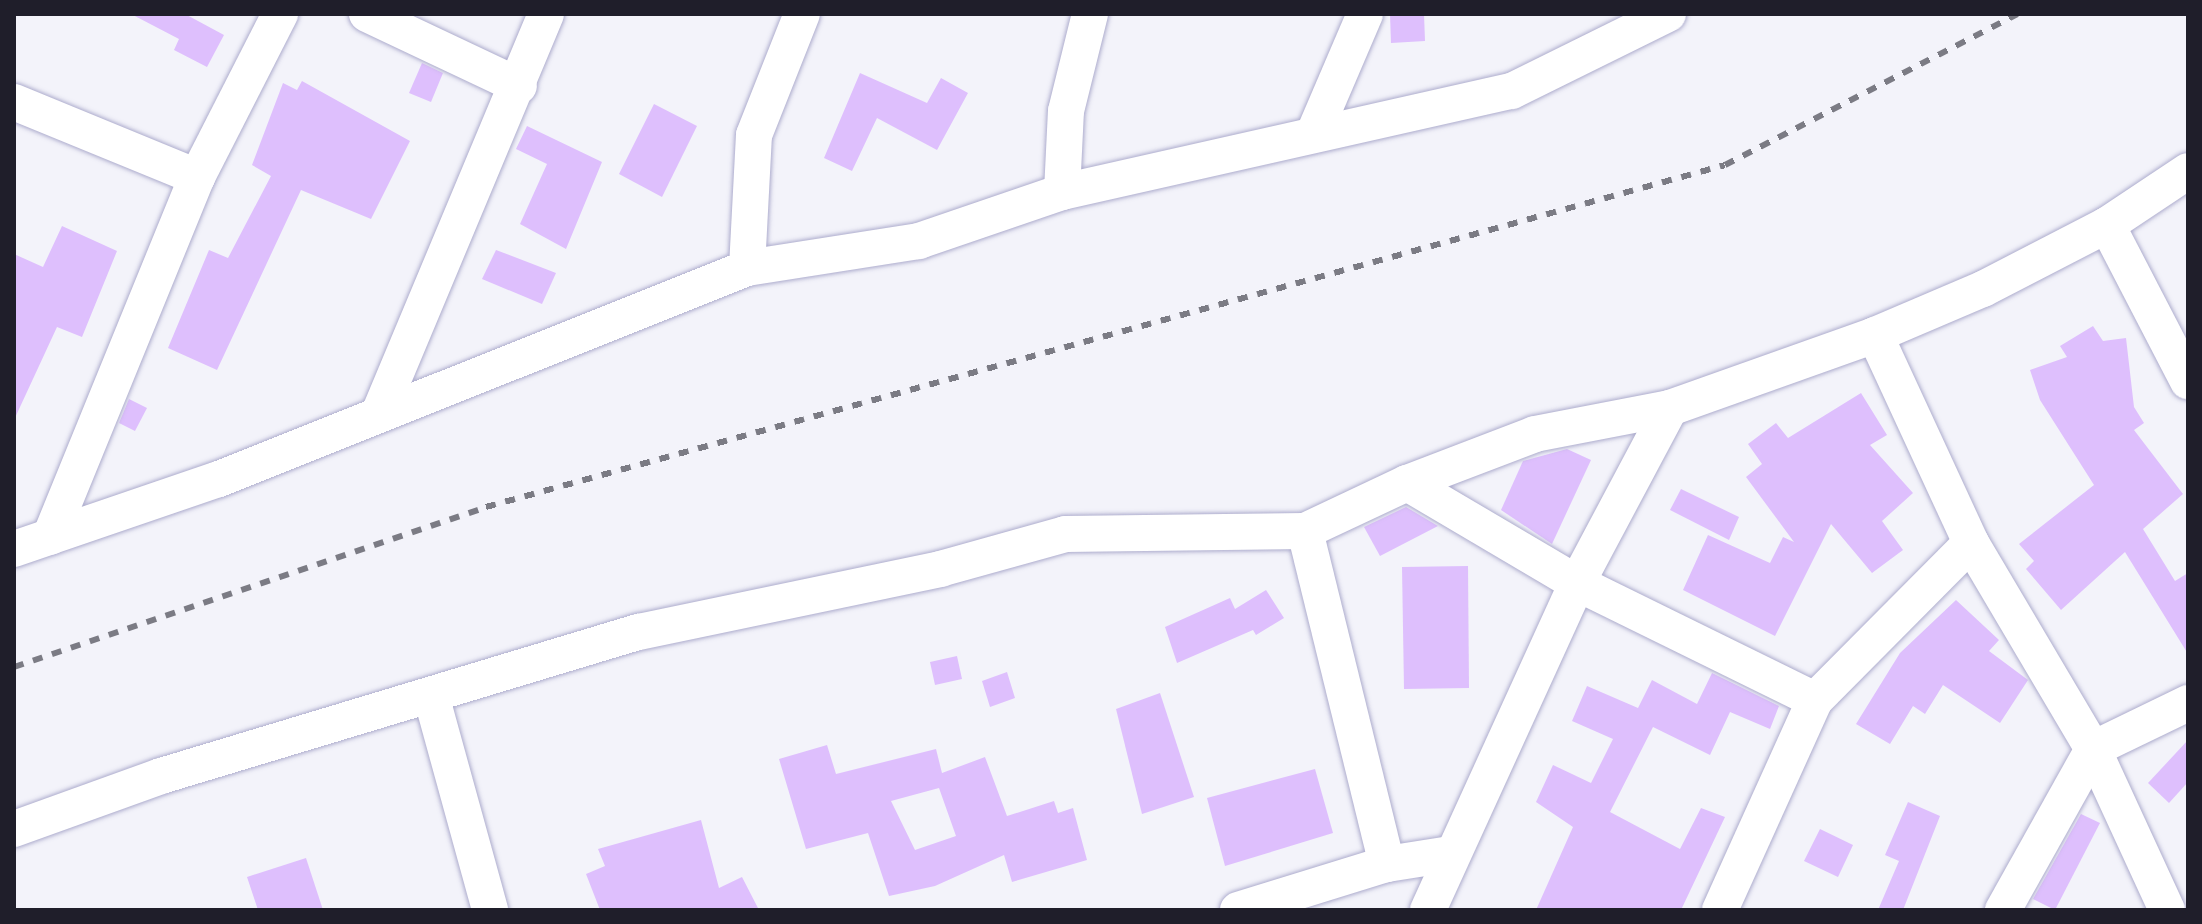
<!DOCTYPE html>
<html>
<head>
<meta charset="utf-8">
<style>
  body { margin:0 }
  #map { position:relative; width:2202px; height:924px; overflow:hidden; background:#f3f3fa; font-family:"Work Sans",sans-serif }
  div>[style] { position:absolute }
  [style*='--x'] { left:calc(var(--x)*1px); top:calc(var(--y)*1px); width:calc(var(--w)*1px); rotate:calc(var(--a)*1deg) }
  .building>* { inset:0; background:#debffd }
  .roads { filter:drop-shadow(0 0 2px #adaccd) drop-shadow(0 0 2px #adaccd) }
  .street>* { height:36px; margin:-18px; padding:0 18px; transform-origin:18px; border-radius:18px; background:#fff }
  .rail>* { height:6px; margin-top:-3px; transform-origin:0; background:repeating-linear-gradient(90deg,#7b7b84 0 10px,transparent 0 20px) }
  span { translate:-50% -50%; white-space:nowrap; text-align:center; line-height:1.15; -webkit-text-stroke:6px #fff; paint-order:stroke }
  .frame { position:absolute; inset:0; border:16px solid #1f1e2a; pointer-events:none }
</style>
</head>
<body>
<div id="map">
  <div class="building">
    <i style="clip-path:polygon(131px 14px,185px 14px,224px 35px,207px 67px,174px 50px,179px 39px)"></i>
    <i style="clip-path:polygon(1390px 14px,1424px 14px,1425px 41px,1391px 43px)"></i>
    <i style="clip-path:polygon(422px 63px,443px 73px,431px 102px,409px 93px)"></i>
    <i style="clip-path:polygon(860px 73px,927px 103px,941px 78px,968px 93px,937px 150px,877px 118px,852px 171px,824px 158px)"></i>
    <i style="clip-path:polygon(302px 81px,410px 141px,371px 219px,301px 190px,217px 370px,168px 348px,209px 250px,228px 258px,271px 176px,252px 165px,283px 83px,297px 90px)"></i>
    <i style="clip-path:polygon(654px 104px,697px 126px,662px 197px,619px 174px)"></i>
    <i style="clip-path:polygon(527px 126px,602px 162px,566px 249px,520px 224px,547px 164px,516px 149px)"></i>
    <i style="clip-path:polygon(62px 226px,117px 251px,82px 337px,57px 327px,14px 420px,14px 254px,43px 267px)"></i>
    <i style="clip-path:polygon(496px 250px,556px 273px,542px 304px,482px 279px)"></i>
    <i style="clip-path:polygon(2093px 326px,2103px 341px,2126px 338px,2134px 407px,2144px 423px,2134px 430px,2183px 494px,2143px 529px,2175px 581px,2188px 573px,2188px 654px,2125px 552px,2061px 610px,2026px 569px,2034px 561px,2019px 544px,2094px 485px,2040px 400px,2030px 370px,2067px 357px,2060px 346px)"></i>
    <i style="clip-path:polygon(1861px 393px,1887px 435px,1870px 445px,1913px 493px,1882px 521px,1903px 550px,1872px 573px,1831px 524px,1775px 636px,1683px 590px,1708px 535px,1770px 563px,1783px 537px,1794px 542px,1746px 477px,1762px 464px,1748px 444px,1776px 423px,1788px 438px)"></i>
    <i style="clip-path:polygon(129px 399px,147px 408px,135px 431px,119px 423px)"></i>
    <i style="clip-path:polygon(1567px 449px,1591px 460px,1552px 544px,1501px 510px,1523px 461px)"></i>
    <i style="clip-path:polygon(1681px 489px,1739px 517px,1729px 540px,1670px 510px)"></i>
    <i style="clip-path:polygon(1406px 507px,1438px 526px,1380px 556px,1364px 527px)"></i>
    <i style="clip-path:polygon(1468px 566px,1469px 688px,1404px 689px,1402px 567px)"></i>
    <i style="clip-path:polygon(1266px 590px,1284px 618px,1256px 635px,1253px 630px,1177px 663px,1165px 627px,1230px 598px,1235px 609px)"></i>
    <i style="clip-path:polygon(1956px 600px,1999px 640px,1989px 651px,2028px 680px,2000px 723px,1943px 685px,1925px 714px,1913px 706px,1890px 744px,1856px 724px,1900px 653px)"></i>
    <i style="clip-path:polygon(957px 656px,962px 679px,935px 685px,930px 662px)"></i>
    <i style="clip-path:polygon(1007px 672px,1015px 698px,990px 707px,982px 681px)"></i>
    <i style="clip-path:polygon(1712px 673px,1779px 706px,1770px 729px,1730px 712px,1710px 755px,1653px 727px,1610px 812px,1680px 849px,1701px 808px,1725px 817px,1681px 910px,1536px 910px,1573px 827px,1536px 802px,1553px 765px,1591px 783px,1613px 739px,1572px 721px,1587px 686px,1638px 708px,1652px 680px,1697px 704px)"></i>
    <i style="clip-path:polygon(1160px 693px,1194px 797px,1142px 814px,1116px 709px)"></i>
    <i style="clip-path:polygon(2188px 740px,2188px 782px,2169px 803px,2148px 783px)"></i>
    <i style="clip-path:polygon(evenodd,827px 745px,836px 774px,936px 749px,942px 773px,985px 757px,1007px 816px,1054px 801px,1058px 813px,1073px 808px,1087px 860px,1012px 882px,1004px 855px,935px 886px,889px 896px,868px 833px,806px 849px,779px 759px,827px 745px,939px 788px,956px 836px,915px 850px,891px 801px,939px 788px)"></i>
    <i style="clip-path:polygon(1315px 769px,1333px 833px,1225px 866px,1207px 798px)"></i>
    <i style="clip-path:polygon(1908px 802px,1940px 816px,1903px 910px,1878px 910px,1899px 861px,1885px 855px)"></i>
    <i style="clip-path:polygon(2081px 814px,2100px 823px,2055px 910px,2033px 899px)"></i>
    <i style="clip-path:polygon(701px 820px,719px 888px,742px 877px,759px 910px,600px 910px,586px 874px,605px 866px,598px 849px)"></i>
    <i style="clip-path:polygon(1820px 829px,1853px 845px,1838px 877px,1804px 861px)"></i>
    <i style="clip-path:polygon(306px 858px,323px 910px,258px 910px,247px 877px)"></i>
  </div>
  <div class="roads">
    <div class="street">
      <i style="--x:367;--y:14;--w:168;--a:25.3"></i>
      <i style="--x:14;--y:102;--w:198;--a:22.3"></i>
      <i style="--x:1314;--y:133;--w:129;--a:-66.8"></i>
      <i style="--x:1062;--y:192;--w:81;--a:-87.2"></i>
      <i style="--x:1066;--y:111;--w:100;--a:-76.1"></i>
      <i style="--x:2107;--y:225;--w:176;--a:62.6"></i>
      <i style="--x:747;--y:268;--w:133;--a:-87"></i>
      <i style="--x:754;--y:135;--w:130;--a:-68.4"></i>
      <i style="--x:1875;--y:335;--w:229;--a:65.2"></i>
      <i style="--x:1971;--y:543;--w:239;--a:59.4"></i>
      <i style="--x:2093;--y:749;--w:177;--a:65.3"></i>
      <i style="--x:380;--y:411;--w:430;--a:-67.3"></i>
      <i style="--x:1407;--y:483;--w:197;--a:30.5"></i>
      <i style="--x:1577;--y:583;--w:265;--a:26.2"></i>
      <i style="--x:1305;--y:531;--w:343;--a:76.2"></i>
      <i style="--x:50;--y:537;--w:389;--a:-67.8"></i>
      <i style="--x:197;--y:177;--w:183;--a:-63"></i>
      <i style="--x:14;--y:549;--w:217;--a:-18.9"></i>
      <i style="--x:219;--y:479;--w:569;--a:-21.78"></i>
      <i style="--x:747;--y:268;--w:174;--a:-8.9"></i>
      <i style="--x:919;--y:241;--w:151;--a:-18.9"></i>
      <i style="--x:1062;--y:192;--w:461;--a:-12.7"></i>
      <i style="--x:1512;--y:91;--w:174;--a:-26.3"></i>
      <i style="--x:432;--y:699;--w:219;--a:74.6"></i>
      <i style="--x:14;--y:829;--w:156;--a:-19.8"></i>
      <i style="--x:161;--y:776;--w:499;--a:-16.8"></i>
      <i style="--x:639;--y:632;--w:308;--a:-11.8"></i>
      <i style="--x:940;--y:569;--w:130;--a:-15.6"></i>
      <i style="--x:1065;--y:534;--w:240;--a:-0.7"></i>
      <i style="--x:1305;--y:531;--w:113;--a:-25.2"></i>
      <i style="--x:1407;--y:483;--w:137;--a:-20.9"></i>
      <i style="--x:1535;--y:434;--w:137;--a:-10.9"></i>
      <i style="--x:1670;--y:408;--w:218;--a:-19.6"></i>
      <i style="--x:1875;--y:335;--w:117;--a:-23.1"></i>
      <i style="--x:1983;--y:289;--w:140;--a:-27.3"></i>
      <i style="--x:2107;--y:225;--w:97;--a:-33.7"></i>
      <i style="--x:1238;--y:910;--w:156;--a:-17.2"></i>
      <i style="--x:1387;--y:864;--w:64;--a:-9"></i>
      <i style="--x:1428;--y:910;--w:359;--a:-65.5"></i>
      <i style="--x:1577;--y:583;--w:198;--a:-62"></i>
      <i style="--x:1720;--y:910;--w:230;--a:-65.7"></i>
      <i style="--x:1815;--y:700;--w:221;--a:-45.2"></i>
      <i style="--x:2003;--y:910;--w:184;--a:-60.8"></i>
      <i style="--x:2093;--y:749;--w:106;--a:-25.8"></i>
    </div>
  </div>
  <div class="rail">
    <i style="--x:14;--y:667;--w:498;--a:-18.7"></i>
    <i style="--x:486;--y:507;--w:1285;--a:-15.43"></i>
    <i style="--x:1725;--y:165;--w:329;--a:-27.3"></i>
  </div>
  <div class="frame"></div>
</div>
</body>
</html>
